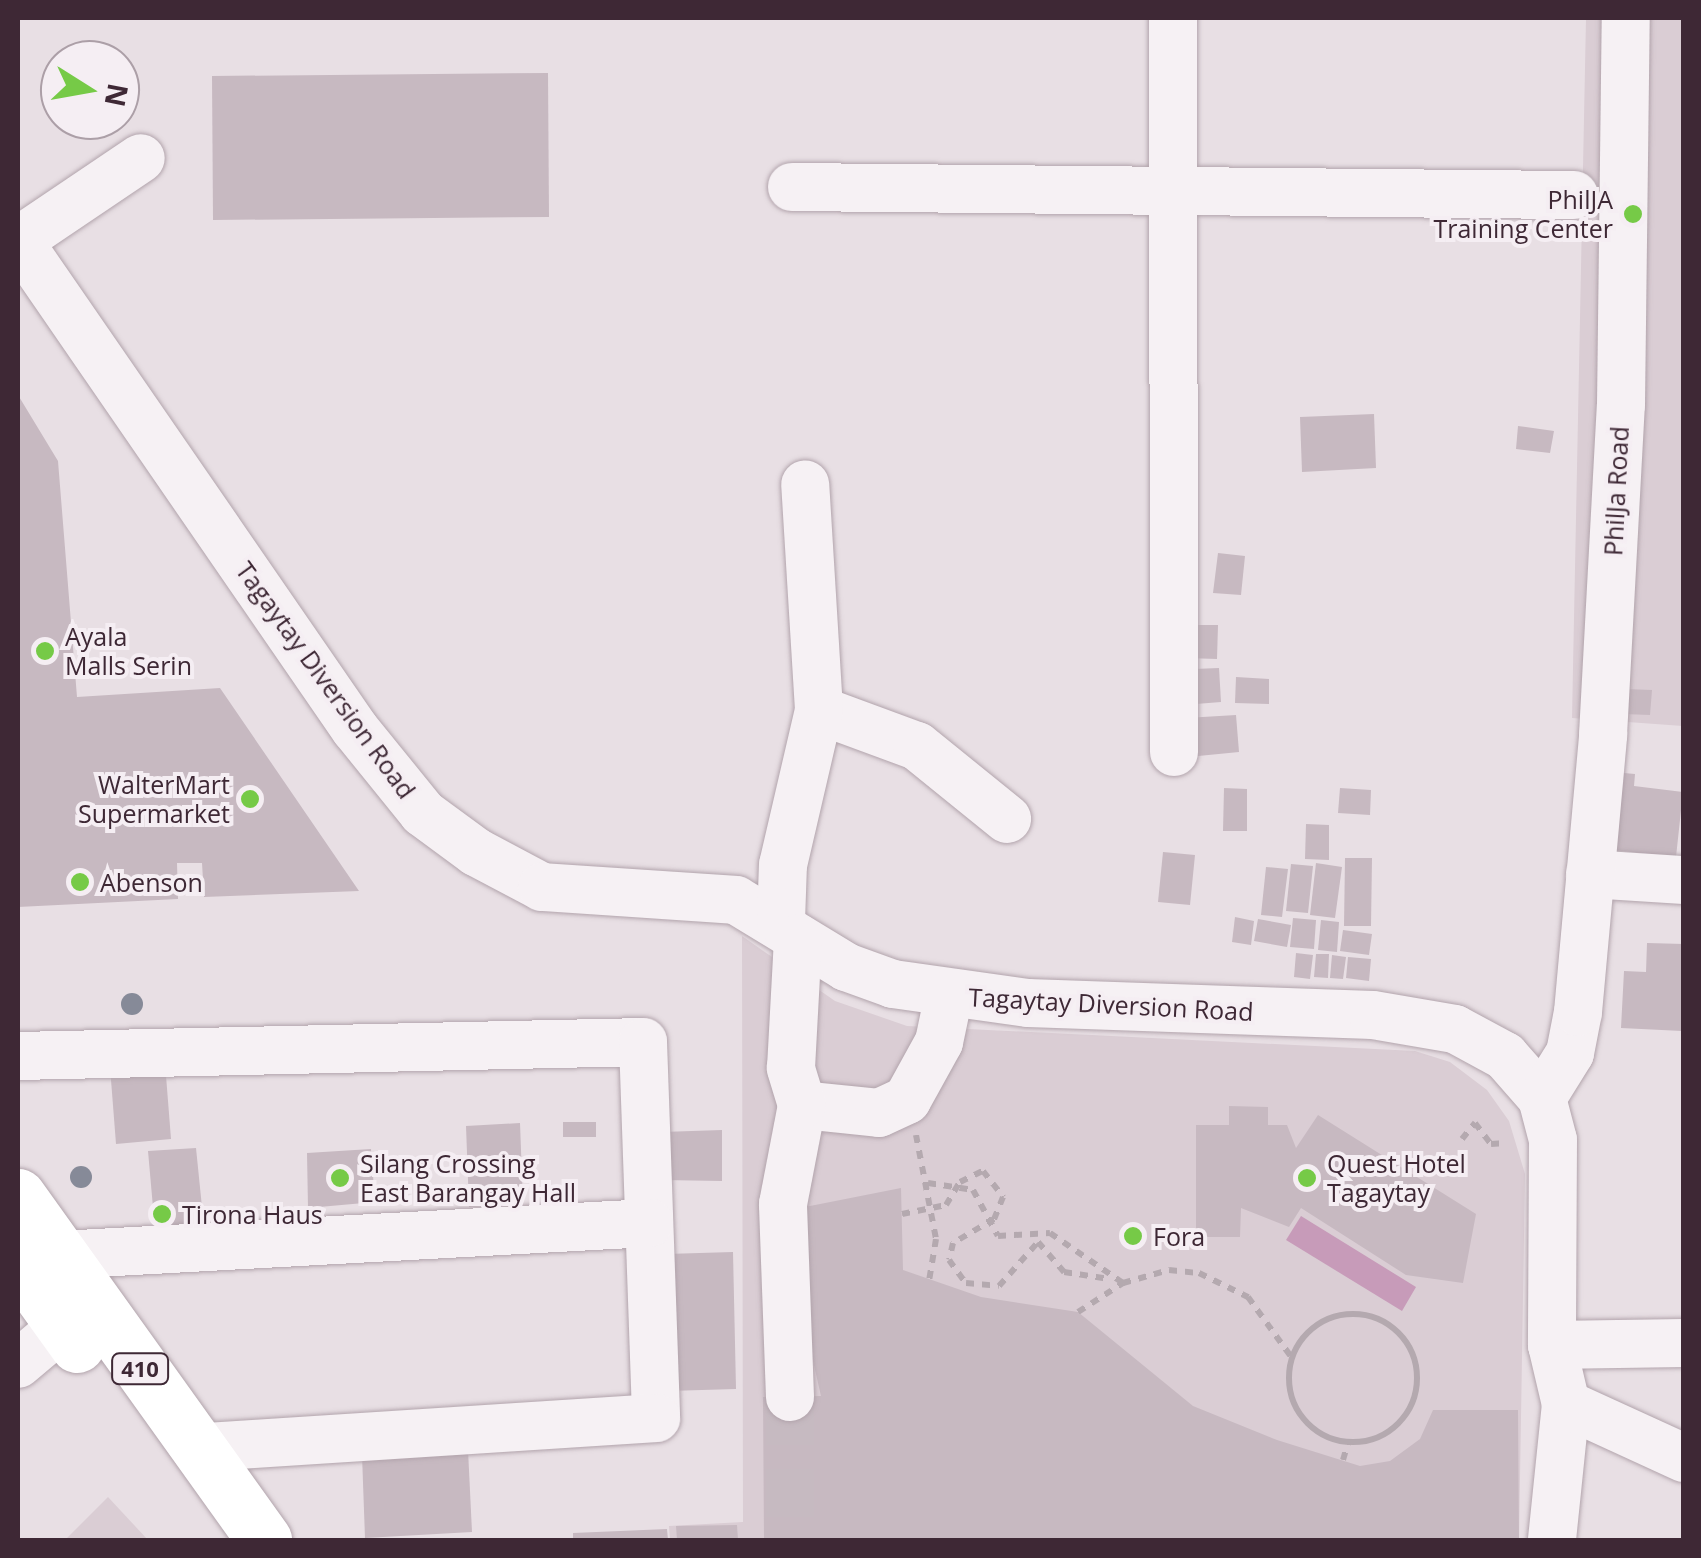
<!DOCTYPE html>
<html>
<head>
<meta charset="utf-8">
<style>
  body { margin:0 }
  #map { position:relative; width:1701px; height:1558px; overflow:hidden; background:#e8dfe4; font-family:"Open Sans",sans-serif }
  div>[style] { position:absolute }
  [style*='--x'] { left:calc(var(--x)*1px); top:calc(var(--y)*1px); width:calc(var(--w)*1px); rotate:calc(var(--a)*1deg) }
  .built>* { inset:0; background:#dacdd4 }
  .water>* { inset:0; background:#c79bb9 }
  .building>* { inset:0; background:#c7b9c1 }
  .minor-tunnel>* { height:48px; margin-top:-24px; transform-origin:0; background:repeating-linear-gradient(90deg,#c6bac1 0 48px,transparent 0 72px) }
  .path>* { height:6px; margin-top:-3px; transform-origin:0; background:repeating-linear-gradient(90deg,#b4a9af 0 8px,transparent 0 16px) }
  .path>.ring { margin:-3px; padding:0; box-sizing:content-box; background:none; border:6px solid #b4a9af; border-radius:50% }
  .roads { filter:drop-shadow(0 0 2px #b2a4ac) drop-shadow(0 0 2px #b2a4ac) }
  .minor>* { height:48px; margin:-24px; padding:0 24px; transform-origin:24px; border-radius:24px; background:#f6f1f4 }
  .major>* { height:55px; margin:-27.5px; padding:0 27.5px; transform-origin:27.5px; border-radius:27.5px; background:#fff }
  .path-bridge>* { height:6px; margin-top:-3px; transform-origin:0; background:repeating-linear-gradient(90deg,#b4a9af 0 8px,transparent 0 16px) }
  .trees>* { width:22px; height:22px; margin:-11px; border-radius:50%; background:#868a98 }
  .dots>* { width:28px; height:28px; translate:-50% -50%; box-sizing:border-box; border:5px solid #f5eef3; border-radius:50% }
  span { translate:-50% -50%; white-space:nowrap; text-align:center; line-height:1.15; -webkit-text-stroke:8px #f5eef3; paint-order:stroke }
  .shield-label span { padding:2px 8px; background:#f5eef3; border:2px solid; border-radius:8px; -webkit-text-stroke-width:0 }
  .shield-label { font-size:22px; color:#3e2835; font-weight:700 }
  .poi-label { font-size:25px; color:#3e2835 }
  .right { translate:-100% -50%; text-align:right }
  .left { translate:0 -50%; text-align:left }
  .street-label { font-size:25px; color:#3e2835 }
  .frame { position:absolute; inset:0; border:20px solid #3e2835; pointer-events:none }
  .north { position:absolute; left:40px; top:40px; width:100px; height:100px; box-sizing:border-box; background:#f5eef3; border:2px solid #ac9fa7; border-radius:50%; rotate:101deg; font-size:28px; font-weight:700; line-height:40px; text-align:center; color:#3e2835 }
  .north::after { content:''; display:block; margin:auto; width:35px; height:45px; background:#76ca47; clip-path:polygon(50% 0,100% 100%,50% 72%,0 100%) }
</style>
</head>
<body>
<div id="map">
  <div class="built">
    <i style="clip-path:polygon(1586px 18px,1683px 18px,1683px 726px,1572px 718px)"></i>
    <i style="clip-path:polygon(742px 936px,835px 1001px,907px 1026px,1415px 1051px,1450px 1062px,1487px 1090px,1509px 1121px,1525px 1174px,1519px 1540px,670px 1540px,669px 1526px,743px 1522px)"></i>
    <i style="clip-path:polygon(108px 1497px,148px 1540px,65px 1540px)"></i>
  </div>
  <div class="water">
    <i style="clip-path:polygon(1301px 1216px,1416px 1287px,1402px 1311px,1286px 1240px)"></i>
  </div>
  <div class="building">
    <i style="clip-path:polygon(548px 73px,549px 217px,213px 220px,212px 76px)"></i>
    <i style="clip-path:polygon(18px 395px,58px 461px,77px 697px,220px 688px,359px 891px,204px 897px,202px 863px,177px 863px,178px 899px,18px 907px)"></i>
    <i style="clip-path:polygon(1374px 414px,1376px 468px,1302px 472px,1300px 417px)"></i>
    <i style="clip-path:polygon(1518px 426px,1554px 431px,1550px 453px,1516px 449px)"></i>
    <i style="clip-path:polygon(1218px 553px,1245px 556px,1241px 595px,1213px 593px)"></i>
    <i style="clip-path:polygon(1186px 625px,1218px 625px,1217px 659px,1186px 658px)"></i>
    <i style="clip-path:polygon(1219px 668px,1221px 702px,1196px 704px,1194px 669px)"></i>
    <i style="clip-path:polygon(1236px 677px,1269px 679px,1269px 704px,1235px 703px)"></i>
    <i style="clip-path:polygon(1625px 689px,1652px 690px,1650px 715px,1623px 714px)"></i>
    <i style="clip-path:polygon(1236px 715px,1239px 752px,1188px 757px,1186px 718px)"></i>
    <i style="clip-path:polygon(1613px 772px,1635px 774px,1634px 786px,1683px 792px,1676px 857px,1604px 849px)"></i>
    <i style="clip-path:polygon(1224px 788px,1247px 789px,1247px 831px,1223px 831px)"></i>
    <i style="clip-path:polygon(1340px 788px,1371px 790px,1370px 815px,1338px 813px)"></i>
    <i style="clip-path:polygon(1306px 824px,1329px 825px,1329px 860px,1305px 859px)"></i>
    <i style="clip-path:polygon(1163px 852px,1195px 855px,1190px 905px,1158px 902px)"></i>
    <i style="clip-path:polygon(1345px 858px,1372px 858px,1371px 926px,1344px 926px)"></i>
    <i style="clip-path:polygon(1316px 863px,1342px 867px,1335px 918px,1310px 915px)"></i>
    <i style="clip-path:polygon(1291px 864px,1313px 866px,1308px 913px,1286px 911px)"></i>
    <i style="clip-path:polygon(1266px 867px,1288px 869px,1282px 917px,1261px 915px)"></i>
    <i style="clip-path:polygon(1235px 917px,1254px 921px,1251px 945px,1232px 942px)"></i>
    <i style="clip-path:polygon(1293px 918px,1316px 920px,1314px 949px,1290px 947px)"></i>
    <i style="clip-path:polygon(1258px 919px,1291px 925px,1287px 947px,1254px 941px)"></i>
    <i style="clip-path:polygon(1321px 920px,1339px 922px,1337px 952px,1318px 950px)"></i>
    <i style="clip-path:polygon(1343px 930px,1372px 934px,1369px 955px,1340px 951px)"></i>
    <i style="clip-path:polygon(1647px 943px,1684px 944px,1682px 1031px,1621px 1028px,1624px 971px,1646px 972px)"></i>
    <i style="clip-path:polygon(1296px 953px,1313px 955px,1310px 979px,1294px 977px)"></i>
    <i style="clip-path:polygon(1316px 954px,1329px 954px,1328px 978px,1314px 977px)"></i>
    <i style="clip-path:polygon(1332px 955px,1346px 957px,1343px 979px,1330px 978px)"></i>
    <i style="clip-path:polygon(1348px 957px,1371px 959px,1369px 981px,1346px 978px)"></i>
    <i style="clip-path:polygon(165px 1063px,171px 1139px,116px 1144px,110px 1067px)"></i>
    <i style="clip-path:polygon(1229px 1106px,1268px 1107px,1268px 1125px,1287px 1125px,1296px 1148px,1318px 1115px,1476px 1214px,1463px 1283px,1406px 1275px,1301px 1208px,1289px 1227px,1241px 1208px,1240px 1237px,1196px 1237px,1196px 1125px,1229px 1125px)"></i>
    <i style="clip-path:polygon(563px 1122px,596px 1122px,596px 1137px,563px 1137px)"></i>
    <i style="clip-path:polygon(520px 1123px,523px 1204px,469px 1207px,466px 1126px)"></i>
    <i style="clip-path:polygon(722px 1130px,722px 1181px,662px 1180px,662px 1132px)"></i>
    <i style="clip-path:polygon(196px 1148px,204px 1227px,155px 1230px,148px 1151px)"></i>
    <i style="clip-path:polygon(371px 1149px,375px 1202px,308px 1208px,307px 1153px)"></i>
    <i style="clip-path:polygon(901px 1188px,903px 1270px,981px 1297px,1078px 1312px,1193px 1406px,1277px 1440px,1360px 1466px,1390px 1461px,1420px 1439px,1433px 1410px,1518px 1410px,1519px 1540px,764px 1540px,763px 1397px,821px 1396px,803px 1317px,805px 1207px)"></i>
    <i style="clip-path:polygon(733px 1252px,736px 1389px,668px 1391px,666px 1254px)"></i>
    <i style="clip-path:polygon(468px 1450px,472px 1532px,365px 1538px,362px 1455px)"></i>
    <i style="clip-path:polygon(737px 1525px,738px 1540px,677px 1540px,676px 1526px)"></i>
    <i style="clip-path:polygon(667px 1529px,668px 1540px,573px 1540px,573px 1533px)"></i>
  </div>
  <div class="minor-tunnel">
    <i style="--x:790;--y:1397;--w:143;--a:90"></i>
  </div>
  <div class="path">
    <i style="--x:916;--y:1135;--w:106;--a:79.1"></i>
    <i style="--x:936;--y:1239;--w:43;--a:99.5"></i>
    <i style="--x:1462;--y:1139;--w:21;--a:-51"></i>
    <i style="--x:1475;--y:1123;--w:26;--a:53"></i>
    <i style="--x:1491;--y:1144;--w:15;--a:-4"></i>
    <i style="--x:928;--y:1183;--w:46;--a:8.8"></i>
    <i style="--x:973;--y:1190;--w:52;--a:61.5"></i>
    <i style="--x:998;--y:1236;--w:52;--a:-3.3"></i>
    <i style="--x:1050;--y:1233;--w:88;--a:34.4"></i>
    <i style="--x:1078;--y:1312;--w:54;--a:-32.8"></i>
    <i style="--x:1123;--y:1283;--w:48;--a:-15.8"></i>
    <i style="--x:1169;--y:1270;--w:30;--a:6"></i>
    <i style="--x:1199;--y:1273;--w:55;--a:26.1"></i>
    <i style="--x:1248;--y:1297;--w:75;--a:54.2"></i>
    <i class="ring" style="left:1289px;top:1314px;width:122px;height:122px"></i>
    <i style="--x:1343;--y:1460;--w:19;--a:-74"></i>
  </div>
  <div class="roads">
    <div class="minor">
      <i style="--x:1173;--y:18;--w:734;--a:89.92"></i>
      <i style="--x:792;--y:187;--w:782;--a:0.59"></i>
      <i style="--x:18;--y:240;--w:594;--a:55.43"></i>
      <i style="--x:355;--y:729;--w:108;--a:51"></i>
      <i style="--x:423;--y:813;--w:66;--a:36.3"></i>
      <i style="--x:476;--y:852;--w:75;--a:27.9"></i>
      <i style="--x:542;--y:887;--w:194;--a:3.8"></i>
      <i style="--x:736;--y:900;--w:129;--a:31.3"></i>
      <i style="--x:846;--y:967;--w:50;--a:19.9"></i>
      <i style="--x:893;--y:984;--w:136;--a:8"></i>
      <i style="--x:1028;--y:1003;--w:345;--a:2"></i>
      <i style="--x:1373;--y:1015;--w:83;--a:9.7"></i>
      <i style="--x:1455;--y:1029;--w:57;--a:28.4"></i>
      <i style="--x:1505;--y:1056;--w:56;--a:48.6"></i>
      <i style="--x:1542;--y:1098;--w:43;--a:75.3"></i>
      <i style="--x:1553;--y:1140;--w:205;--a:90.3"></i>
      <i style="--x:1552;--y:1345;--w:61;--a:76.7"></i>
      <i style="--x:1566;--y:1404;--w:137;--a:95.9"></i>
      <i style="--x:18;--y:241;--w:148;--a:-34"></i>
      <i style="--x:819;--y:710;--w:104;--a:20.2"></i>
      <i style="--x:917;--y:746;--w:116;--a:39"></i>
      <i style="--x:1590;--y:874;--w:94;--a:3.7"></i>
      <i style="--x:781;--y:921;--w:56;--a:-88"></i>
      <i style="--x:783;--y:865;--w:159;--a:-76.9"></i>
      <i style="--x:819;--y:710;--w:226;--a:-93.5"></i>
      <i style="--x:18;--y:1056;--w:625;--a:-1.28"></i>
      <i style="--x:643;--y:1042;--w:376;--a:88"></i>
      <i style="--x:656;--y:1418;--w:461;--a:176.3"></i>
      <i style="--x:1542;--y:1098;--w:53;--a:-58.1"></i>
      <i style="--x:1570;--y:1053;--w:42;--a:-79"></i>
      <i style="--x:1578;--y:1012;--w:278;--a:-84.8"></i>
      <i style="--x:1603;--y:735;--w:330;--a:-86.9"></i>
      <i style="--x:1621;--y:405;--w:387;--a:-89.3"></i>
      <i style="--x:802;--y:1105;--w:77;--a:5.9"></i>
      <i style="--x:879;--y:1113;--w:31;--a:-25"></i>
      <i style="--x:907;--y:1100;--w:66;--a:-61.1"></i>
      <i style="--x:939;--y:1042;--w:49;--a:-78.2"></i>
      <i style="--x:60;--y:1255;--w:590;--a:-3.11"></i>
      <i style="--x:1552;--y:1345;--w:132;--a:-0.9"></i>
      <i style="--x:18;--y:1364;--w:59;--a:-40.2"></i>
      <i style="--x:790;--y:1397;--w:193;--a:-92.1"></i>
      <i style="--x:783;--y:1204;--w:101;--a:-79.1"></i>
      <i style="--x:802;--y:1105;--w:39;--a:-107"></i>
      <i style="--x:791;--y:1068;--w:130;--a:-86.9"></i>
      <i style="--x:1566;--y:1404;--w:130;--a:24.6"></i>
    </div>
    <div class="major">
      <i style="--x:18;--y:1196;--w:423;--a:54.4"></i>
      <i style="--x:18;--y:1263;--w:101;--a:54.3"></i>
    </div>
  </div>
  <div class="path-bridge">
    <i style="--x:902;--y:1214;--w:45;--a:-11.6"></i>
    <i style="--x:946;--y:1205;--w:27;--a:-59"></i>
    <i style="--x:960;--y:1182;--w:25;--a:-26"></i>
    <i style="--x:983;--y:1171;--w:33;--a:52"></i>
    <i style="--x:1003;--y:1197;--w:24;--a:112"></i>
    <i style="--x:994;--y:1219;--w:48;--a:149.7"></i>
    <i style="--x:953;--y:1243;--w:17;--a:103"></i>
    <i style="--x:949;--y:1260;--w:29;--a:54"></i>
    <i style="--x:966;--y:1283;--w:33;--a:5"></i>
    <i style="--x:999;--y:1286;--w:59;--a:-48.4"></i>
    <i style="--x:1038;--y:1242;--w:40;--a:49"></i>
    <i style="--x:1064;--y:1272;--w:46;--a:8.8"></i>
  </div>
  <div class="trees">
    <i style="left:132px;top:1004px"></i>
    <i style="left:81px;top:1177px"></i>
  </div>
  <div class="dots">
    <i style="left:1633px;top:214px;background:#76ca47"></i>
    <i style="left:45px;top:651px;background:#76ca47"></i>
    <i style="left:250px;top:799px;background:#76ca47"></i>
    <i style="left:80px;top:882px;background:#76ca47"></i>
    <i style="left:340px;top:1178px;background:#76ca47"></i>
    <i style="left:1307px;top:1178px;background:#76ca47"></i>
    <i style="left:162px;top:1214px;background:#76ca47"></i>
    <i style="left:1133px;top:1236px;background:#76ca47"></i>
  </div>
  <div class="shield-label">
    <span style="left:140px;top:1369px">410</span>
  </div>
  <div class="poi-label">
    <span class="right" style="left:1613px;top:214px">PhilJA<br>Training Center</span>
    <span class="left" style="left:65px;top:651px">Ayala<br>Malls Serin</span>
    <span class="right" style="left:230px;top:799px">WalterMart<br>Supermarket</span>
    <span class="left" style="left:100px;top:882px">Abenson</span>
    <span class="left" style="left:360px;top:1178px">Silang Crossing<br>East Barangay Hall</span>
    <span class="left" style="left:1327px;top:1178px">Quest Hotel<br>Tagaytay</span>
    <span class="left" style="left:182px;top:1214px">Tirona Haus</span>
    <span class="left" style="left:1153px;top:1236px">Fora</span>
  </div>
  <div class="street-label">
    <span style="left:1616px;top:491px;rotate:-87deg">PhilJa Road</span>
    <span style="left:326px;top:680px;rotate:54deg">Tagaytay Diversion Road</span>
    <span style="left:1111px;top:1004px;rotate:3deg">Tagaytay Diversion Road</span>
  </div>
  <div class="frame"></div>
  <div class="north">N</div>
</div>
</body>
</html>
